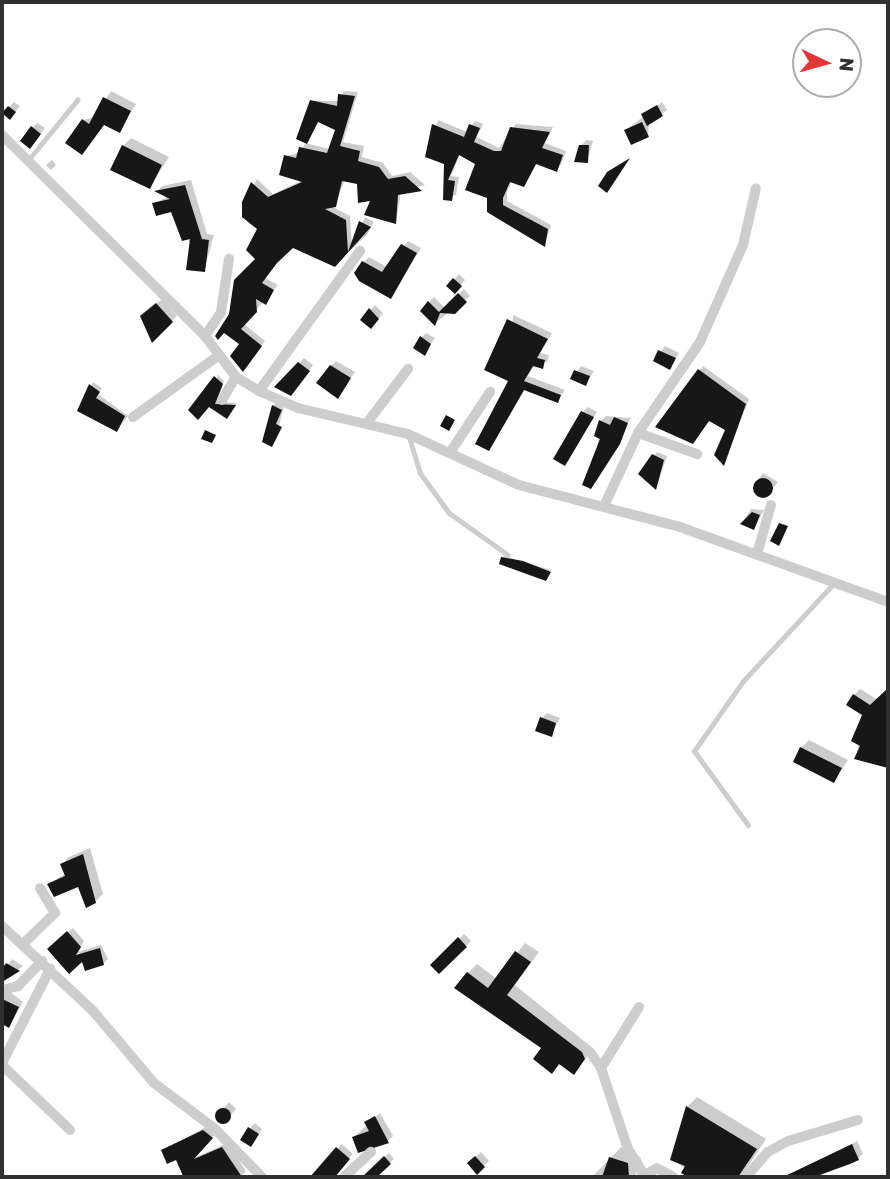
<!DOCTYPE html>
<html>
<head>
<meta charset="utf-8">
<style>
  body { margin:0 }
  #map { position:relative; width:890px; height:1179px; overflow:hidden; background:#fff; font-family:Rubik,sans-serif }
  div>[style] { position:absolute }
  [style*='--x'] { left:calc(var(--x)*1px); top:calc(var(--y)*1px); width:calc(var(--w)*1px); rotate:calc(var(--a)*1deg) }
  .shadow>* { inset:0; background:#0003 }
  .building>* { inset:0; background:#171717 }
  .round { border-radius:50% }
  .lane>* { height:5px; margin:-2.5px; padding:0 2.5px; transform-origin:2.5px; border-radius:2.5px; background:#cdcdcd }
  .street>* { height:10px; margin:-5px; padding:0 5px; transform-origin:5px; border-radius:5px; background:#cdcdcd }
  span { translate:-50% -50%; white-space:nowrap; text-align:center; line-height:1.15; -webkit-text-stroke:7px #fff; paint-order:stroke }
  .frame { position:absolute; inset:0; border:4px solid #303030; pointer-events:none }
  .north { position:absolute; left:792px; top:28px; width:70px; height:70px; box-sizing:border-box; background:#fff; border:2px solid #acacac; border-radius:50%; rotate:95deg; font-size:19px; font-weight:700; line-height:28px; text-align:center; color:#303030 }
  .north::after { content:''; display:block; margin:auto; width:24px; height:32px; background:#e53534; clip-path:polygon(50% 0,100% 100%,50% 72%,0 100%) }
</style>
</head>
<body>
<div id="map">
  <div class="shadow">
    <i style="clip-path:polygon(111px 91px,136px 104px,119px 131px,105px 123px,82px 153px,83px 120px,94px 117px)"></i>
    <i style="clip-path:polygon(evenodd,344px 91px,358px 92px,343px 142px,364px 146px,362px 157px,383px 163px,392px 176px,410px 172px,425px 185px,401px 192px,396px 222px,359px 182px,345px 180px,333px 207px,350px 216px,352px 247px,365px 217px,374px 222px,367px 235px,347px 253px,292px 246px,280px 257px,265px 278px,278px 285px,244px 324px,265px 341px,247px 365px,230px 314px,257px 259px,259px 229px,244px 203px,257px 179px,273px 194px,303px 180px,286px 156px,299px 153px,306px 142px,312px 101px,339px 101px,344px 91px,319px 121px,337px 129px,330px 149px,305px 143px,319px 121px)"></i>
    <i style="clip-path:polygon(14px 102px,20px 106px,15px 112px,4px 112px)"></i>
    <i style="clip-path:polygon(662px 102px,667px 110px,649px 122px,648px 136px,626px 130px)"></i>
    <i style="clip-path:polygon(438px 120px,467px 132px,475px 121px,483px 124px,477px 137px,499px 148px,516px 124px,553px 127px,545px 143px,566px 151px,561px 165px,537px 163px,524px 185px,512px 181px,507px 192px,507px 201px,551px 225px,545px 245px,488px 197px,478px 163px,460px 154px,451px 176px,459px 177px,456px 195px,444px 198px,445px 163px,427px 156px)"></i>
    <i style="clip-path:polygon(37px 123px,45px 128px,35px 142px,32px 128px)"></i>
    <i style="clip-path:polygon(131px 138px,169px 157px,150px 187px,123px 146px)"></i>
    <i style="clip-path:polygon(586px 140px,593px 141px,587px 161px,581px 146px)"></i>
    <i style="clip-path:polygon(52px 160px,56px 165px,51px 170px,46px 165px)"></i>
    <i style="clip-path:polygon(191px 180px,207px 234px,214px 235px,204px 271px,173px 209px,154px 204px,168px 196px,157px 191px,162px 186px)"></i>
    <i style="clip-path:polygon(408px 241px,421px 248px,391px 297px,364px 262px,369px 257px,387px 267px)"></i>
    <i style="clip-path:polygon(459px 274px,465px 280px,460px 286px,449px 286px)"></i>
    <i style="clip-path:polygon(464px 289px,470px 296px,435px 323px,422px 311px,434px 297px,445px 308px)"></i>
    <i style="clip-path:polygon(162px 299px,177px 316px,153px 340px,147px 312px)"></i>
    <i style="clip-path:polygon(375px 305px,383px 313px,376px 322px,362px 320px)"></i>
    <i style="clip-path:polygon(513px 315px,552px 333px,540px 353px,549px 355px,547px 362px,534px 365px,528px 376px,565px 390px,557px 401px,525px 389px,489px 449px,509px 380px)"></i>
    <i style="clip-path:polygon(426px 333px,435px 338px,424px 354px,421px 338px)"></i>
    <i style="clip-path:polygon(665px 346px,679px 353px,670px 367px,655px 360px)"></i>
    <i style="clip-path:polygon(304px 358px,313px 365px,296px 389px,277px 387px)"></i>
    <i style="clip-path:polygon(336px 361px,355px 372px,338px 397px,331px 366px)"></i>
    <i style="clip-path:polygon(581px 366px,594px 371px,586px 384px,573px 378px)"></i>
    <i style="clip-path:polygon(703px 366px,749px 399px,724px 463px,727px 429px,699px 371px)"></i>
    <i style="clip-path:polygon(218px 375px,224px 381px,217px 402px,237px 403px,230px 414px,209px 405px)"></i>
    <i style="clip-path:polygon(93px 382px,102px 388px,98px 394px,128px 416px,117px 430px,79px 410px)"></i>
    <i style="clip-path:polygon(276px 403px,284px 406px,275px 442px,273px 406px)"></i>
    <i style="clip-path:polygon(588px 407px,597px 412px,565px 464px,583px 412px)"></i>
    <i style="clip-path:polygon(606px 416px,631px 418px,591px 487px,601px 421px)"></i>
    <i style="clip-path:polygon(657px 452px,667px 456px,656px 488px,654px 456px)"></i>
    <i style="clip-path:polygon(763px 473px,778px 482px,766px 497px,753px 489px)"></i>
    <i style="clip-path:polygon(751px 509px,764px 510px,754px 528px,742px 523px)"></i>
    <i style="clip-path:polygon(502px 558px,504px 556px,551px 570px,548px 577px)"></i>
    <i style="clip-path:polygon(860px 689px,878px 700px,888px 689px,888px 766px,856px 758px,864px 714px,854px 695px)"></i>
    <i style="clip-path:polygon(547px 713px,560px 718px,551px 735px,542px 718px)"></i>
    <i style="clip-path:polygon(809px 740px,848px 760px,834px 781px,801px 748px)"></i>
    <i style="clip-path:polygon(90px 848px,103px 894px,95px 902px,79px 884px,49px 884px,66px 873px,62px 864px,69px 857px)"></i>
    <i style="clip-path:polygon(73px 928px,84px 941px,78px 952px,101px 945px,108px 959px,104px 963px,54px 944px)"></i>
    <i style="clip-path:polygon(464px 934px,471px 941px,439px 972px,433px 965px)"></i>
    <i style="clip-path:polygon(525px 943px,539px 952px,515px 985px,594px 1049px,573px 1073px,561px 1063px,552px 1072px,544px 1048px,468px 973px,477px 964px,497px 979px)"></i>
    <i style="clip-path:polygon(12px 959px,23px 966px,2px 982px,2px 973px)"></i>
    <i style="clip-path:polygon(2px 986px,23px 1002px,9px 1026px,2px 1022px)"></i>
    <i style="clip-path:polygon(697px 1097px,766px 1139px,741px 1177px,696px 1177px,672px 1159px,687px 1107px)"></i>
    <i style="clip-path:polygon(229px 1102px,236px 1109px,223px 1124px,216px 1117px)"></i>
    <i style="clip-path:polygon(380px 1113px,393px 1136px,388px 1141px,354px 1137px)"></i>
    <i style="clip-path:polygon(255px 1123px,262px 1129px,255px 1140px,250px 1128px)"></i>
    <i style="clip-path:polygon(209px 1125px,217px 1132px,194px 1158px,227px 1143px,246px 1171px,241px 1176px,185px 1177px,177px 1157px,163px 1151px)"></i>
    <i style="clip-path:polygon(857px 1141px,863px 1154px,858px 1158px,817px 1177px,792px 1177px)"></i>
    <i style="clip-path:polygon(342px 1144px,353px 1154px,330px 1177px,310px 1177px)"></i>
    <i style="clip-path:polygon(621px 1147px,641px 1158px,635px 1177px,592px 1177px)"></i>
    <i style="clip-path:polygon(481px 1152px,489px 1161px,477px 1172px,469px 1163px)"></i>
    <i style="clip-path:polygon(389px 1153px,394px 1159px,375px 1177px,364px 1177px)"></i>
  </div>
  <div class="building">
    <i style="clip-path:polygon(338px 94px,355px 96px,340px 146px,360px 151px,358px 161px,379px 167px,388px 179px,405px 176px,422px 191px,398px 195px,396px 224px,364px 215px,370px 201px,358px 203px,357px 184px,342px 181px,336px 207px,325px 209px,346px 220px,348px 252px,359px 221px,371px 227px,335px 267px,293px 248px,277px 263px,262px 283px,274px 290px,266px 305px,256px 299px,257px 312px,241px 329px,262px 346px,243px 372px,230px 356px,239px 344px,224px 333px,218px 340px,215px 336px,229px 314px,234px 280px,255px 259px,246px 250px,257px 229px,242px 217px,242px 202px,251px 182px,268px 197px,302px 182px,279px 175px,284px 155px,296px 158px,299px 147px,327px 153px,335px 130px,318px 122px,307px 144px,296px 139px,310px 100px,337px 106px)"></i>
    <i style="clip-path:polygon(103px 97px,131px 111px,120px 133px,104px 125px,82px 155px,65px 143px,82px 119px,89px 124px)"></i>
    <i style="clip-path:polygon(657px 105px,663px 116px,647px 126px,641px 114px)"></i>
    <i style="clip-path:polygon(8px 106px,16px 112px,10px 120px,2px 113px)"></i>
    <i style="clip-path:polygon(642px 122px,649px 137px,631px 145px,624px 130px)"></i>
    <i style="clip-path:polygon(432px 124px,464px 137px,469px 124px,480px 128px,474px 142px,494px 151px,501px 151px,510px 127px,550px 132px,542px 148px,563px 155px,557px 172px,536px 164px,524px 187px,510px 182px,503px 198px,503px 205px,548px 229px,545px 247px,487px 212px,487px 198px,465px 190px,475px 164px,459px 155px,448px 180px,455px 181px,452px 201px,443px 200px,444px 164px,425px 157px)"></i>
    <i style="clip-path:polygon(31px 126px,41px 134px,30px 149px,20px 141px)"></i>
    <i style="clip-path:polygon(122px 145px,162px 165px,150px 189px,110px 170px)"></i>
    <i style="clip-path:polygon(579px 145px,589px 145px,588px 163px,574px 162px)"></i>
    <i style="clip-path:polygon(630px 158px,607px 193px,598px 186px,607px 172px)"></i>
    <i style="clip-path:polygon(185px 185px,202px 239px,209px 240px,205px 272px,186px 270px,190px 239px,182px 241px,171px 212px,156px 216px,152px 203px,170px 199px,154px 191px)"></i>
    <i style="clip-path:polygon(401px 244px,417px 253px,391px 299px,359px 281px,354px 273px,362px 261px,382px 272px)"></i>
    <i style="clip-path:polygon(453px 278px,462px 286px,455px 294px,446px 286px)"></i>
    <i style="clip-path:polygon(458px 293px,467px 302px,455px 314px,440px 313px,435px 326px,420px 311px,428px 301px,439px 312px)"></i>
    <i style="clip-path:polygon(156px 303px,173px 322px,152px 343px,140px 316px)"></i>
    <i style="clip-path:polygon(369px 308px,379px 319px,371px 329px,360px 320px)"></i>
    <i style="clip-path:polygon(507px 319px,548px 339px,537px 358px,545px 360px,543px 369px,533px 366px,524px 381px,561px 395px,558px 403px,524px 390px,489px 451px,475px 444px,508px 381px,484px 370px)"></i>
    <i style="clip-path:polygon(420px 336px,431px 344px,425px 356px,413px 348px)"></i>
    <i style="clip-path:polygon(658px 350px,676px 358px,670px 370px,653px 361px)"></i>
    <i style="clip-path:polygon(298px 362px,310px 371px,291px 396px,274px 387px)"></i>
    <i style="clip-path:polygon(330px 365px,351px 378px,338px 399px,316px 383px)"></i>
    <i style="clip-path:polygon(698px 369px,746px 404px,724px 466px,714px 455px,725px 430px,709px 421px,693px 444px,655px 427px)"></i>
    <i style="clip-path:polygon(574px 370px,590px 376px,586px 386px,570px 379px)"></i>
    <i style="clip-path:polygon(214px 376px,223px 384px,215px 404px,236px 405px,227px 419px,209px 407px,198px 420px,188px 410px)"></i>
    <i style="clip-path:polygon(89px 384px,100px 392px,96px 398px,125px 416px,117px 432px,77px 411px)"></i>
    <i style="clip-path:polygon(272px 405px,282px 410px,276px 424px,282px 427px,272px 447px,262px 442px)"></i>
    <i style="clip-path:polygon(581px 411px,594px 417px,565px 466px,553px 459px)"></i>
    <i style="clip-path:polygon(446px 415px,455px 420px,449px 431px,440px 426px)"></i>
    <i style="clip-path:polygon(614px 417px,628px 423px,620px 444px,591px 489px,582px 485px,600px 439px,594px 436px,599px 420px,610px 425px)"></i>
    <i style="clip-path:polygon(205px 430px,216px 435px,212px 443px,201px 439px)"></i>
    <i style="clip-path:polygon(652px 454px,664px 460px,656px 490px,638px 474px)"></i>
    <i class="round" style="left:753px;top:478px;width:20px;height:20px"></i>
    <i style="clip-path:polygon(752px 512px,760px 515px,754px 530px,740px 524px)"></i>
    <i style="clip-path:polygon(779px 523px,788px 526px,779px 546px,770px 541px)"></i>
    <i style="clip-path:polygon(501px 557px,523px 561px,551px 572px,546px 581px,499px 564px)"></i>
    <i style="clip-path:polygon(888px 688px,888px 768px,854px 759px,860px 746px,851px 741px,862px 715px,846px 705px,853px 694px,870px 705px)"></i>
    <i style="clip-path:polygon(540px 717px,556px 723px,552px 737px,535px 731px)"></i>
    <i style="clip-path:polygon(800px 747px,842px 768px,834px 783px,793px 762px)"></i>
    <i style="clip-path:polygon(83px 854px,96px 903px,86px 908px,78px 887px,54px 897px,47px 884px,65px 876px,60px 864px)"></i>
    <i style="clip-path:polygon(67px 931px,81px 947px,76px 955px,100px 948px,104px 965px,85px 971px,82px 962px,69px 974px,47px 949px)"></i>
    <i style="clip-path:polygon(458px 937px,467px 947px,439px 974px,430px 965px)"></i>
    <i style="clip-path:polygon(515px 951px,531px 962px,507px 995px,582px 1052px,585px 1059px,574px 1075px,559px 1064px,552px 1074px,533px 1059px,541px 1048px,454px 988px,467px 972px,488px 988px)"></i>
    <i style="clip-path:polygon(6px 963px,20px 971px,2px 982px,2px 969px)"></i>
    <i style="clip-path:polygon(2px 999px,19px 1007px,9px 1028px,2px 1024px)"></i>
    <i style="clip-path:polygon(686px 1106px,757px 1149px,738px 1177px,688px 1177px,681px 1173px,685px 1166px,670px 1160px)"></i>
    <i class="round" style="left:215px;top:1108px;width:16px;height:16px"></i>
    <i style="clip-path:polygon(375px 1116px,389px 1143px,358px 1153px,352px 1137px,369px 1131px,364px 1122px)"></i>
    <i style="clip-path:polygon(248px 1127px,259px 1134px,251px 1147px,240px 1140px)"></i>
    <i style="clip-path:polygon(203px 1130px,213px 1138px,194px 1159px,222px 1147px,242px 1177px,183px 1176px,176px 1160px,167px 1164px,161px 1150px)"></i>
    <i style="clip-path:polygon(852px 1144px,859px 1160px,850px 1164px,814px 1177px,783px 1177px)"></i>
    <i style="clip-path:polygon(336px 1147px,350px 1159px,335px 1177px,310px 1177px)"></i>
    <i style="clip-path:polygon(384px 1156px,391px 1164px,377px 1177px,362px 1177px)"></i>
    <i style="clip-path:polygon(475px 1156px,485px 1167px,477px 1175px,467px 1163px)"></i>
    <i style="clip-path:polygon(609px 1157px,628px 1163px,629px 1177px,602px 1177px)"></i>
  </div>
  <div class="lane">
    <i style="--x:29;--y:159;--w:77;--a:-50.8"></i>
    <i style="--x:408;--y:434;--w:41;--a:72.9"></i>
    <i style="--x:420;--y:473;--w:49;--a:54.1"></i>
    <i style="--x:449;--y:513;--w:72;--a:35.4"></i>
    <i style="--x:748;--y:825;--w:92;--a:-126.1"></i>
    <i style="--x:694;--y:751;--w:85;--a:-55"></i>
    <i style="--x:743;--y:681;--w:132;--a:-47.1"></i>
  </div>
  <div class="street">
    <i style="--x:2;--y:135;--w:286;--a:44.7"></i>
    <i style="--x:205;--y:336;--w:51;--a:52.9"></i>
    <i style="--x:236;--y:377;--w:27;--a:31"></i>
    <i style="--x:259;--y:391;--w:43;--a:23.6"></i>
    <i style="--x:298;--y:408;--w:113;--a:13.3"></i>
    <i style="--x:408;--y:434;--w:122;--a:24.7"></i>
    <i style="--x:519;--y:485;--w:166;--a:14.6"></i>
    <i style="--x:680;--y:527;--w:221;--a:19.8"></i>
    <i style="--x:205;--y:336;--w:29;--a:-56"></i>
    <i style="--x:221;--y:312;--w:54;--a:-81.4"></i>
    <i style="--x:259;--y:391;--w:173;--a:-54.2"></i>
    <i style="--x:222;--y:400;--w:27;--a:-59"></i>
    <i style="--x:133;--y:417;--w:105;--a:-35.7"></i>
    <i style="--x:367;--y:423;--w:68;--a:-52.8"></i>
    <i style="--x:638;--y:433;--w:63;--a:19.6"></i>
    <i style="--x:451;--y:451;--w:71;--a:-56.5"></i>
    <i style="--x:604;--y:506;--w:81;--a:-65"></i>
    <i style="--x:638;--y:433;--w:110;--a:-55.7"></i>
    <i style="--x:700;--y:342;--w:106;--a:-66.1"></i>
    <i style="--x:743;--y:245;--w:58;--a:-77.2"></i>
    <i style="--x:757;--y:554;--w:51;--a:-74.1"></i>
    <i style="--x:2;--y:926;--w:125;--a:43"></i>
    <i style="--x:93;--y:1011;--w:94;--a:49.7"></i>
    <i style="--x:154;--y:1083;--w:75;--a:36.9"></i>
    <i style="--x:214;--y:1128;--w:69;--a:45.6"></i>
    <i style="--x:23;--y:944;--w:45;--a:-44.1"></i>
    <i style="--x:55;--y:913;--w:29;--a:-121"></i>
    <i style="--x:3;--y:990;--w:16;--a:-15"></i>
    <i style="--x:18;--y:986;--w:35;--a:-46"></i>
    <i style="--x:639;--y:1007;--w:72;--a:121.9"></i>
    <i style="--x:601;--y:1068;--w:85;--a:71.6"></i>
    <i style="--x:628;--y:1149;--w:28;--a:58"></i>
    <i style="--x:590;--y:1052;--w:19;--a:55"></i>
    <i style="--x:2;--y:1063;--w:106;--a:-62.9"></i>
    <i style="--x:2;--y:1065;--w:94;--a:43.7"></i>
    <i style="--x:344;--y:1177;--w:37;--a:-43"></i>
    <i style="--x:641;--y:1177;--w:18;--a:-29"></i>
    <i style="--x:657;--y:1168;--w:18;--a:29"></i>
    <i style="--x:746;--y:1177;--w:33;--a:-49"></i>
    <i style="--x:768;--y:1152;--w:23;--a:-29"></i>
    <i style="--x:788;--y:1141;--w:73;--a:-16.7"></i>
  </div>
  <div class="frame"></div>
  <div class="north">N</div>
</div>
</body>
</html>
